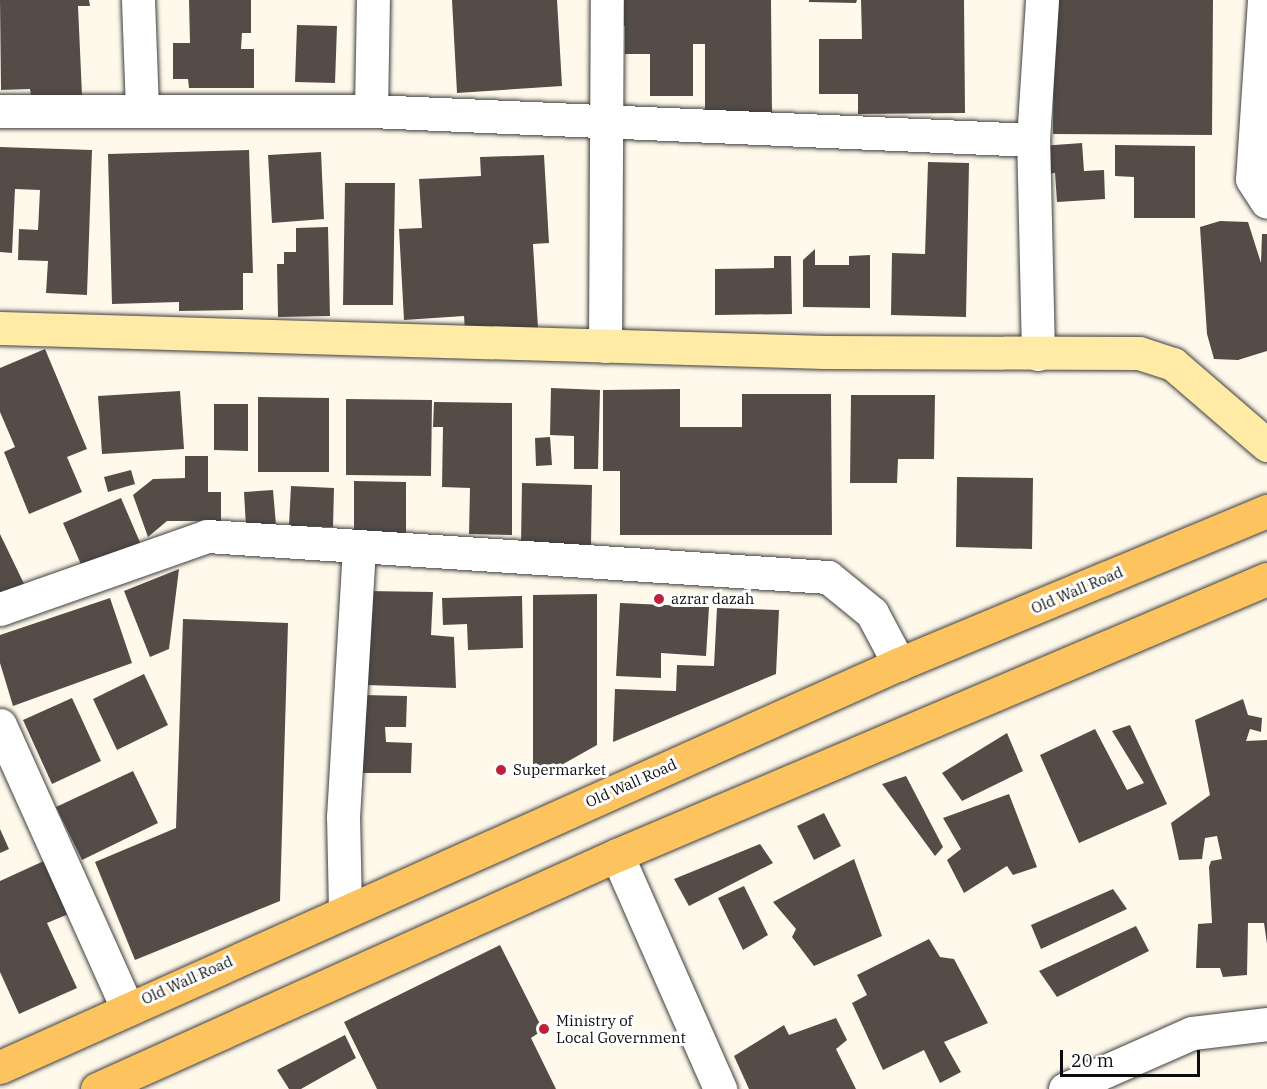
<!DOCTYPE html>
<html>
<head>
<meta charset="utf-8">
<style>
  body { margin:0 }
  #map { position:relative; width:1267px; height:1089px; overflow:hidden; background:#fff9eb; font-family:"IBM Plex Serif",serif }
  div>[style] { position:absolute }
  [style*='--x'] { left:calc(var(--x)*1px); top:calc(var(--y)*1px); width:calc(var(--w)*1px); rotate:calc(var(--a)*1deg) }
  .building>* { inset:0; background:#554c48 }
  .roads { filter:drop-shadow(0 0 2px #3f3f3f) drop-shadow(0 0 2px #3f3f3f) }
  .street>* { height:33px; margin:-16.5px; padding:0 16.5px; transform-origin:16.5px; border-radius:16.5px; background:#fff }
  .secondary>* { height:33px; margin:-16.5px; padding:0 16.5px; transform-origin:16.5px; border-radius:16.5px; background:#ffeba6 }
  .primary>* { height:33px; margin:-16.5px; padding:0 16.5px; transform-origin:16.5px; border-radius:16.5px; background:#fcc35e }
  .dots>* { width:16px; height:16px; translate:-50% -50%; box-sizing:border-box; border:3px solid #fff; border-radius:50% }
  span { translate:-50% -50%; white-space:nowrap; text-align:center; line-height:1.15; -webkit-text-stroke:6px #fff; paint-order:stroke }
  .street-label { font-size:15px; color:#0c0c0c }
  .poi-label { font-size:15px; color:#0c0c0c }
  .left { translate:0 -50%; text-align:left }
  .scale { position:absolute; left:1060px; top:1050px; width:140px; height:27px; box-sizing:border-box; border:3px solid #0c0c0c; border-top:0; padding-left:8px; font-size:18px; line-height:21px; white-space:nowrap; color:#0c0c0c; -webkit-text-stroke:4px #fff; paint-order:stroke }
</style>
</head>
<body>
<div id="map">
  <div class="building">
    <i style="clip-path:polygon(0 0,89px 0,90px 6px,78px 6px,82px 95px,31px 96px,30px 89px,1px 90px)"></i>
    <i style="clip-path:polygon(189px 0,251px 0,251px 33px,242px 33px,241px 49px,254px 49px,254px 88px,189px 88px,188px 79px,173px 79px,173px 43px,190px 43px)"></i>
    <i style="clip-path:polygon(452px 0,557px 0,562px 86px,457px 93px)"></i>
    <i style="clip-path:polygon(611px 0,771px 0,772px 114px,705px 114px,705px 44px,693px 44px,693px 96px,650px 96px,650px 54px,625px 54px,625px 26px,611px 26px)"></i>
    <i style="clip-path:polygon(809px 0,857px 0,856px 3px,809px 2px)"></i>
    <i style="clip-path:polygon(861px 0,964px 0,965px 113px,858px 114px,858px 94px,819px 94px,819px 39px,862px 39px)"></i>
    <i style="clip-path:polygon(1054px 0,1213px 0,1212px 135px,1053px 134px)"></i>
    <i style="clip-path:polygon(297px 25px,337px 26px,335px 83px,295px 82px)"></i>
    <i style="clip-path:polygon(1082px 143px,1084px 171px,1104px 170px,1105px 199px,1057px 202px,1055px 173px,1042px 174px,1041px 146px)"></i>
    <i style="clip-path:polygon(1115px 145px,1195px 146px,1195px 218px,1134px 218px,1134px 177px,1115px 176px)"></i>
    <i style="clip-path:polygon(0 147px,92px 150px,87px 295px,46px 293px,48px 261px,18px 260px,19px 229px,38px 230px,40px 190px,15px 189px,12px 253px,0 252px)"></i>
    <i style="clip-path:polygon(249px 150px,253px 273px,243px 273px,243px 310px,179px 311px,179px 302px,112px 304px,108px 154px)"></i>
    <i style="clip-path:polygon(321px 152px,324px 219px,272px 223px,268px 155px)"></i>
    <i style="clip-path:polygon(544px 155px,549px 243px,533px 244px,538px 328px,465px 331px,464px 316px,404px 320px,399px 229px,422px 228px,419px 179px,481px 176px,480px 157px)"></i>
    <i style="clip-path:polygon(928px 162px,969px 163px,966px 317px,891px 315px,892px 253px,925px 254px)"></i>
    <i style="clip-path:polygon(345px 183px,395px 183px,393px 305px,343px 305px)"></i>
    <i style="clip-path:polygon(1220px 221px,1248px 222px,1261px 263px,1262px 234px,1267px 234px,1267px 351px,1238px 360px,1214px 359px,1207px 334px,1200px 227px)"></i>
    <i style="clip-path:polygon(328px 227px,330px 316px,278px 317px,277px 264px,284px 264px,284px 252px,296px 252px,296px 228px)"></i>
    <i style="clip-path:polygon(815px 249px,815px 265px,849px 265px,849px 256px,870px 255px,870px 308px,803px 307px,803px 260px)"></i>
    <i style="clip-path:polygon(774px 256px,791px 256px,792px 314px,715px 315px,715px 269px,774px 268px)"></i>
    <i style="clip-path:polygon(45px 349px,87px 449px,67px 457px,82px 492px,29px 514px,4px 452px,15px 447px,0 412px,0 368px)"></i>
    <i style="clip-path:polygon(551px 388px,600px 390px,598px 469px,574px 469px,574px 436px,550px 435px)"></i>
    <i style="clip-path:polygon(680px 389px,680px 427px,742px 427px,742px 394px,831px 394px,832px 535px,620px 535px,620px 471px,603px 471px,603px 390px)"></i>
    <i style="clip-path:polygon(180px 391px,184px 449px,102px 454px,98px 396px)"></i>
    <i style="clip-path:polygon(851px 395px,935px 395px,934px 459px,898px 459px,897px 483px,850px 483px)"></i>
    <i style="clip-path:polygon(258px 397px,329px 398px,329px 472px,258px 472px)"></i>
    <i style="clip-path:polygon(346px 399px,432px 400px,431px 476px,346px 475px)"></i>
    <i style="clip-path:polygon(434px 402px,512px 403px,512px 535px,469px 534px,470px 488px,442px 487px,443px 427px,433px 427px)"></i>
    <i style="clip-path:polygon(214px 404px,248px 404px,248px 451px,214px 450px)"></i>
    <i style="clip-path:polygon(550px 437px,552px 465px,536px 466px,535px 438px)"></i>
    <i style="clip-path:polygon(185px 456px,208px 456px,208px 492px,221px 492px,221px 521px,167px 521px,148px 537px,133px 495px,153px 479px,185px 478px)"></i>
    <i style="clip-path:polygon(131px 470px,135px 484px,108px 492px,104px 477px)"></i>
    <i style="clip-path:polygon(957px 477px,1033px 478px,1032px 549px,956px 547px)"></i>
    <i style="clip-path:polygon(354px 481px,406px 482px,406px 545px,354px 545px)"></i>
    <i style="clip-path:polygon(522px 483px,592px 485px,591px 545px,521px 544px)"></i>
    <i style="clip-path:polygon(291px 486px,334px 488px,333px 527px,289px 526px)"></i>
    <i style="clip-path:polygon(273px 490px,276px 525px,246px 527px,244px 492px)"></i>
    <i style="clip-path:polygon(121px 498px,145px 554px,87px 578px,63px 523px)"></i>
    <i style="clip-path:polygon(0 534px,27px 590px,0 599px)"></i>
    <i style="clip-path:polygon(179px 569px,169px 649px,150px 657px,124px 591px)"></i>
    <i style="clip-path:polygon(367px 591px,433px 592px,431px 635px,454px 637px,456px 688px,366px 685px)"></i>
    <i style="clip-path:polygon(597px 594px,597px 745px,533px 781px,533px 595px)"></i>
    <i style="clip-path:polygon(522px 596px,523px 648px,468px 650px,467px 624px,443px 625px,442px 598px)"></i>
    <i style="clip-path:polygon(110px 598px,132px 663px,13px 706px,0 663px,0 635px)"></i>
    <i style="clip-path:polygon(620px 603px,709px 607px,706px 656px,661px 653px,661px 678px,616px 676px)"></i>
    <i style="clip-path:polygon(717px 608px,779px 610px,776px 674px,613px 742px,615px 689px,676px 691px,677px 665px,714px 666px)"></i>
    <i style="clip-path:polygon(183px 619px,288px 623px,280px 901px,135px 960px,95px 862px,176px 828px)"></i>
    <i style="clip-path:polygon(144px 674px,168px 725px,117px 750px,93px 699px)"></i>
    <i style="clip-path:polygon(363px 695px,407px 696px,406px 727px,385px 727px,386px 742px,412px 743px,411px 773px,362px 773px)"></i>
    <i style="clip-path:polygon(72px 698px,101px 761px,52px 784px,23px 720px)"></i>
    <i style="clip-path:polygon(1243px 699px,1248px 715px,1262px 718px,1261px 732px,1250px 729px,1246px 741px,1267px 740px,1267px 944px,1264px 923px,1248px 923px,1247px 975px,1223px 977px,1220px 968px,1196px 968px,1198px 924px,1212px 923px,1209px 867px,1211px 861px,1222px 859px,1217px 836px,1205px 838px,1202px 859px,1179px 860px,1171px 823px,1210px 795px,1195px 720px)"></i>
    <i style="clip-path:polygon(1130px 725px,1167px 804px,1079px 843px,1040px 755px,1095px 729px,1127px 790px,1144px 783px,1112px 731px)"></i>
    <i style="clip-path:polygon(1007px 733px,1023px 771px,962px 801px,942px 773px)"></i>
    <i style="clip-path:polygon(133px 771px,158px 823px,82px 860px,56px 807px)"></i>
    <i style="clip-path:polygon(906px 776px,943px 847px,935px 856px,882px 784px)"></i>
    <i style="clip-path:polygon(1009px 794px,1037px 867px,1013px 875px,1007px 866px,964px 893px,947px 860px,961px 849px,943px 818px)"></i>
    <i style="clip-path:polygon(824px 813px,841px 846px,814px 860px,797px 826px)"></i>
    <i style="clip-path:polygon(0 829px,9px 849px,0 853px)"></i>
    <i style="clip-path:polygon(760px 844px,773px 863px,689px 906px,674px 879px)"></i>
    <i style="clip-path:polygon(854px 859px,882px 936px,814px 966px,792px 937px,796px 929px,773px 902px)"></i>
    <i style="clip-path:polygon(46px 860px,71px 913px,47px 923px,77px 988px,19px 1014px,0 972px,0 881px)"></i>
    <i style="clip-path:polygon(744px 886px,768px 935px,743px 950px,718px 898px)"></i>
    <i style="clip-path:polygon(1113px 889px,1127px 909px,1041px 949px,1031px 925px)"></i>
    <i style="clip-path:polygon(1136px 926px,1149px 951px,1057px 997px,1039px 971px)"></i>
    <i style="clip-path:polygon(929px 939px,940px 957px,954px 959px,988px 1023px,944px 1042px,961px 1072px,940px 1083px,924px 1050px,883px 1070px,852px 1003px,867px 995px,857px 975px)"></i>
    <i style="clip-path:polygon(500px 945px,543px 1030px,531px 1038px,556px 1089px,377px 1089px,344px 1022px)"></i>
    <i style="clip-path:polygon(836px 1018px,847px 1040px,836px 1049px,856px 1089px,749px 1089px,734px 1056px,784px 1025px,789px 1035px)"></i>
    <i style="clip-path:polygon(345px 1035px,356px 1058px,301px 1089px,289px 1089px,277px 1070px)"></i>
  </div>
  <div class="roads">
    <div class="street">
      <i style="--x:138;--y:0;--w:111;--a:87.9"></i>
      <i style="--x:1264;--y:0;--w:179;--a:93.8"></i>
      <i style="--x:1252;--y:179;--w:27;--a:57"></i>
      <i style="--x:0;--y:111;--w:371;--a:0"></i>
      <i style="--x:371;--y:111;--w:663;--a:2.51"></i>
      <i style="--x:371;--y:111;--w:111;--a:-89"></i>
      <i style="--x:605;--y:346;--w:346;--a:-89.7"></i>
      <i style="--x:1038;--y:354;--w:214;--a:-91.3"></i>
      <i style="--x:1033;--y:140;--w:140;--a:-86.3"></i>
      <i style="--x:0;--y:609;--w:219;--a:-19.4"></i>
      <i style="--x:207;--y:536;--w:622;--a:3.78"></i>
      <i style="--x:828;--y:577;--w:57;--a:39.3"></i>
      <i style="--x:872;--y:613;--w:58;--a:62.1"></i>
      <i style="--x:0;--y:725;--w:309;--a:65.8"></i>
      <i style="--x:617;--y:855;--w:256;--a:66.2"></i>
      <i style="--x:345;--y:910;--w:93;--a:-91.2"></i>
      <i style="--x:343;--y:817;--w:270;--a:-86.6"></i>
      <i style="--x:1065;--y:1089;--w:139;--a:-23.8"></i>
      <i style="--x:1192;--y:1033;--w:76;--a:-6.8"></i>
    </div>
    <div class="secondary">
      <i style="--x:0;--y:328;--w:825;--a:1.67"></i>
      <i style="--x:825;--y:352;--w:314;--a:0.2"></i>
      <i style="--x:1139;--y:353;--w:36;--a:18"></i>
      <i style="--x:1173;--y:364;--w:124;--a:40.8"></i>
    </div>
    <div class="primary">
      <i style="--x:0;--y:1067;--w:985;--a:-24.15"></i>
      <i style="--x:899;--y:664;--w:399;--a:-22.6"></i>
      <i style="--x:97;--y:1089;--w:570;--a:-24.23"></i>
      <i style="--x:617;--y:855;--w:706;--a:-23.01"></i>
    </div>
  </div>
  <div class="dots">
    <i style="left:659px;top:599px;background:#bf213b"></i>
    <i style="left:501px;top:770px;background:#bf213b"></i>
    <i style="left:544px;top:1029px;background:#bf213b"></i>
  </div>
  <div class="street-label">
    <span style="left:1077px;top:590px;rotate:-23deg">Old Wall Road</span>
    <span style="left:631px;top:783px;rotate:-24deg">Old Wall Road</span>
    <span style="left:187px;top:980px;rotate:-24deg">Old Wall Road</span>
  </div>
  <div class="poi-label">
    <span class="left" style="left:671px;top:599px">azrar dazah</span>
    <span class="left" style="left:513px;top:770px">Supermarket</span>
    <span class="left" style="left:556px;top:1029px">Ministry of<br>Local Government</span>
  </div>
  <div class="scale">20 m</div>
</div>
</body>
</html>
